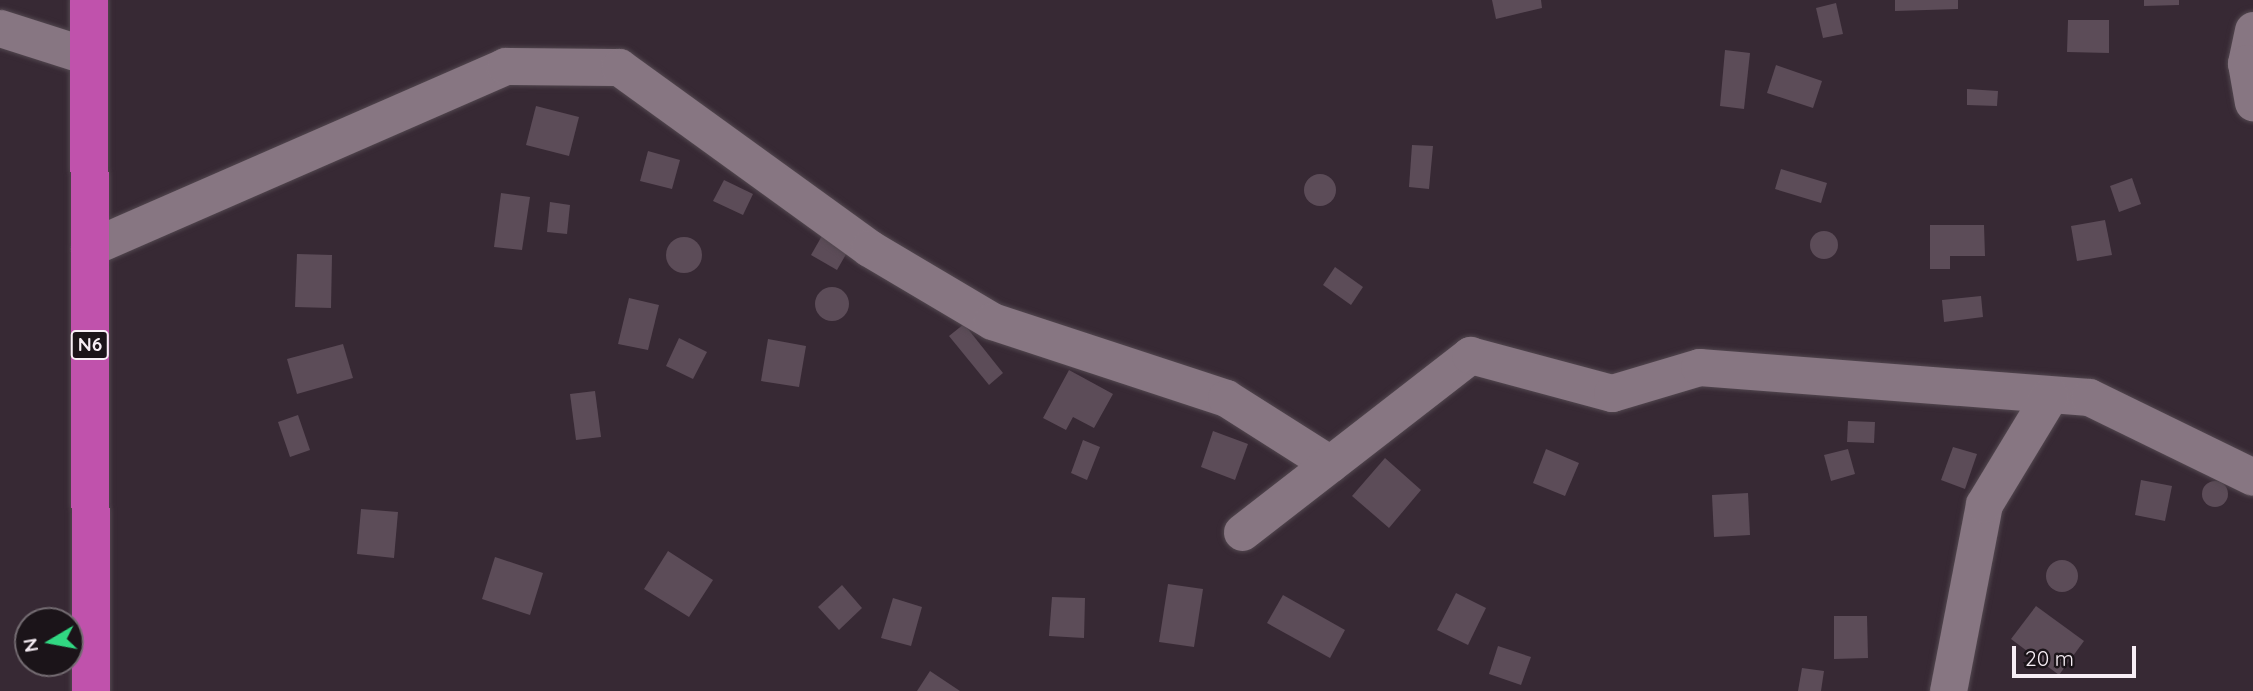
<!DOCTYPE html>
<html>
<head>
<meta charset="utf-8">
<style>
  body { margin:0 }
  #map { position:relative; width:2253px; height:691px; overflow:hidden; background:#372934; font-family:Quicksand,sans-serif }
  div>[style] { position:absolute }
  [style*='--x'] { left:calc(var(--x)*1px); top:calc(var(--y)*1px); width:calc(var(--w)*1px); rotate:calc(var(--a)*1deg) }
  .building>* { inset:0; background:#5c4c58 }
  .round { border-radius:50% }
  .roads { filter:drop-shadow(0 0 2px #52474f) drop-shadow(0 0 2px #52474f) }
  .street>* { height:37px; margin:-18.5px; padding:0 18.5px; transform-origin:18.5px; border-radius:18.5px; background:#877682 }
  .highway>* { height:38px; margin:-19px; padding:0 19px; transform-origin:19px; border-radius:19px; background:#c052ac }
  span { translate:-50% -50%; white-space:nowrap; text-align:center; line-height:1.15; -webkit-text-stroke:7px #1b1419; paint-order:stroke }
  .shield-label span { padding:2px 5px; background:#1b1419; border:2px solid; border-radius:5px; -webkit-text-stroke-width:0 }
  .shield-label { font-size:19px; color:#f7eef5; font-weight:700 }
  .north { position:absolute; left:14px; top:607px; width:70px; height:70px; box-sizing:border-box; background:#1b1419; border:2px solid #736b71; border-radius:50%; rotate:260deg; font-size:19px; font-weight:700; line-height:28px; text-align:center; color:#f7eef5 }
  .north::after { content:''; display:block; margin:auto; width:24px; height:32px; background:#31d882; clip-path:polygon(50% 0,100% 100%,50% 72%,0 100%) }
  .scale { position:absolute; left:2012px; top:646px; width:124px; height:32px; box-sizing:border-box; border:4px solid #f7eef5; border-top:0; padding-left:9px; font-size:21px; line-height:24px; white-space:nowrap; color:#f7eef5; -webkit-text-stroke:5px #1b1419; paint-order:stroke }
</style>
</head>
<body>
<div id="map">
  <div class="building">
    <i style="clip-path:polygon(1492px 0,1541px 0,1542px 8px,1496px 19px)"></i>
    <i style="clip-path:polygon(1895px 0,1958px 0,1958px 9px,1895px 11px)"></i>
    <i style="clip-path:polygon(2144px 0,2179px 0,2179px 5px,2144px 6px)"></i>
    <i style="clip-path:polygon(1836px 3px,1843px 34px,1823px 38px,1816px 8px)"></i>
    <i style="clip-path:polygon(2068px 20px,2109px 20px,2109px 53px,2067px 52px)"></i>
    <i style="clip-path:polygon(1725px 50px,1750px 53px,1744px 109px,1720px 106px)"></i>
    <i style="clip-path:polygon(1776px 65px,1822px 81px,1813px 108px,1767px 93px)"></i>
    <i style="clip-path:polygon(1967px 89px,1998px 91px,1997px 106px,1967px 105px)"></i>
    <i style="clip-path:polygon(536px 106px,579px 117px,569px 156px,526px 145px)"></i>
    <i style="clip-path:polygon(1412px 145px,1433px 146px,1429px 189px,1409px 187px)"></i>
    <i style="clip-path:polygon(648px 151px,680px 160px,672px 189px,640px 181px)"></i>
    <i style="clip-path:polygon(1781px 169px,1827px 183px,1821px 203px,1775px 189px)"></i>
    <i class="round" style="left:1304px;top:174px;width:32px;height:32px"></i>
    <i style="clip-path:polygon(2132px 178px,2141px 204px,2119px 212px,2110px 186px)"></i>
    <i style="clip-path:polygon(724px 180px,753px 194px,743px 215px,713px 201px)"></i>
    <i style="clip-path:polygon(501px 193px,530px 197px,522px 250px,494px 247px)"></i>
    <i style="clip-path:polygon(550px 202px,570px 205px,567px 234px,547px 232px)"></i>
    <i style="clip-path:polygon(2105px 220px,2112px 255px,2077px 261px,2071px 226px)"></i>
    <i style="clip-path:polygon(1930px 225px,1984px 225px,1985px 256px,1950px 256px,1950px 269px,1930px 269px)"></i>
    <i class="round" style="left:1810px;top:231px;width:28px;height:28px"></i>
    <i style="clip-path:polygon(823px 234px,849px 249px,837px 270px,811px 255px)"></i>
    <i class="round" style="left:666px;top:237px;width:36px;height:36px"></i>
    <i style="clip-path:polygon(297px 254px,332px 255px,331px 308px,295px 307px)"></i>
    <i style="clip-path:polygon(1335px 267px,1363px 287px,1351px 305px,1323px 285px)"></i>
    <i class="round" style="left:815px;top:287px;width:34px;height:34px"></i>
    <i style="clip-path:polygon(1981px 296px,1983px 317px,1944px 322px,1942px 300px)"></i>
    <i style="clip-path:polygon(629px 298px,659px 305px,648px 350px,618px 344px)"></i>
    <i style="clip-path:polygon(964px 324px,1003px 373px,989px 385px,949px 336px)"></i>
    <i style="clip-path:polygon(679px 338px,707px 352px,693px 379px,666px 366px)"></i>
    <i style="clip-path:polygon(768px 339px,806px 346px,799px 387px,761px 381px)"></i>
    <i style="clip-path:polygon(343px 344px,353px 378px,297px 394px,287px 359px)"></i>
    <i style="clip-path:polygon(1069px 370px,1113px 394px,1094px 428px,1073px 417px,1066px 430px,1043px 418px)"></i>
    <i style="clip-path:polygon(595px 391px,601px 437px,576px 440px,570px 394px)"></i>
    <i style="clip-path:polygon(298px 415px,310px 450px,290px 457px,278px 422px)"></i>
    <i style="clip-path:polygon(1848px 421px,1875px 422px,1874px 443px,1847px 442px)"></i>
    <i style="clip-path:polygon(1213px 431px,1248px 444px,1235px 480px,1201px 467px)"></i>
    <i style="clip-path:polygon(1083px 440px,1100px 447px,1087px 480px,1071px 473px)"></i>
    <i style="clip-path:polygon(1953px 447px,1977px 454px,1965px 489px,1941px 480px)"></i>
    <i style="clip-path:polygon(1546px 449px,1579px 463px,1565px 496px,1533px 483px)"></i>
    <i style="clip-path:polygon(1848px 449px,1855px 474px,1831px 481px,1824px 455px)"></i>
    <i style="clip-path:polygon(1385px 458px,1421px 490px,1389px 528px,1352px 496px)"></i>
    <i style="clip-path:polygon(2141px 480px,2172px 486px,2165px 521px,2135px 515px)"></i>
    <i class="round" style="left:2202px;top:481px;width:26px;height:26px"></i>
    <i style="clip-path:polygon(1748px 493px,1750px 535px,1714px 537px,1712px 495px)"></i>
    <i style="clip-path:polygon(361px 509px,398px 512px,394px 558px,357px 554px)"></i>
    <i style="clip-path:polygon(668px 551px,713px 580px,689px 617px,644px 589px)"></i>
    <i style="clip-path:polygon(495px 557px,543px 573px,530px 615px,482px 599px)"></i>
    <i class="round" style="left:2046px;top:560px;width:32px;height:32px"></i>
    <i style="clip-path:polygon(1168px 584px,1203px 589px,1194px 647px,1159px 642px)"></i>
    <i style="clip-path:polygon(842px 585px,862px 608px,839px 630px,818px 607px)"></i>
    <i style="clip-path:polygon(1456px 593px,1486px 608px,1468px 645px,1437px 630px)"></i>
    <i style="clip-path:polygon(1283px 595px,1345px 630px,1330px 658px,1267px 623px)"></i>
    <i style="clip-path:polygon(1052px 597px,1085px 598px,1084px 638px,1049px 636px)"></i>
    <i style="clip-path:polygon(893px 598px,922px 607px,911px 646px,881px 638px)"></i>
    <i style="clip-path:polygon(2036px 606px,2084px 641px,2059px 675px,2011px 639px)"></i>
    <i style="clip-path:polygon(1834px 616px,1867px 616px,1868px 658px,1834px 659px)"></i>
    <i style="clip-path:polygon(1498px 646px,1531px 657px,1521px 685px,1489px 674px)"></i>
    <i style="clip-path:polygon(1802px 668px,1824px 671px,1821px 691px,1798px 691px)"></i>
    <i style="clip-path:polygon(930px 671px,960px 691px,917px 691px)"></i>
  </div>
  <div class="roads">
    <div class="street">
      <i style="--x:0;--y:28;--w:92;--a:17.7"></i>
      <i style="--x:2253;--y:30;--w:34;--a:102"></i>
      <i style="--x:2246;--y:63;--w:40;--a:80"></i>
      <i style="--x:89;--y:248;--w:454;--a:-23.6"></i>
      <i style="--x:505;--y:66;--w:114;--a:0.5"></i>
      <i style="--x:619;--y:67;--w:309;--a:35.9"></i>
      <i style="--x:869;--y:248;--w:143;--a:30.7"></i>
      <i style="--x:992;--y:321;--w:246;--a:18.2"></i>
      <i style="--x:1226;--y:398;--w:123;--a:32.4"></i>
      <i style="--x:1242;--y:532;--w:289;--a:-37.8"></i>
      <i style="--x:1470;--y:355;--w:147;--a:15"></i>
      <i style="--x:1612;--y:393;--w:91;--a:-16.6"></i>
      <i style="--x:1699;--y:367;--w:391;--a:4.4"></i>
      <i style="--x:2089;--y:397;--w:182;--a:26"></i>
      <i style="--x:1948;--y:691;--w:190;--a:-79.1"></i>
      <i style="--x:1984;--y:504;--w:127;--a:-58.8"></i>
    </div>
    <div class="highway">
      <i style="--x:89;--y:0;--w:691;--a:89.83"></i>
    </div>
  </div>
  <div class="shield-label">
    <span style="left:90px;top:345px">N6</span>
  </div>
  <div class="north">N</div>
  <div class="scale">20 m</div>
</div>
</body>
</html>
